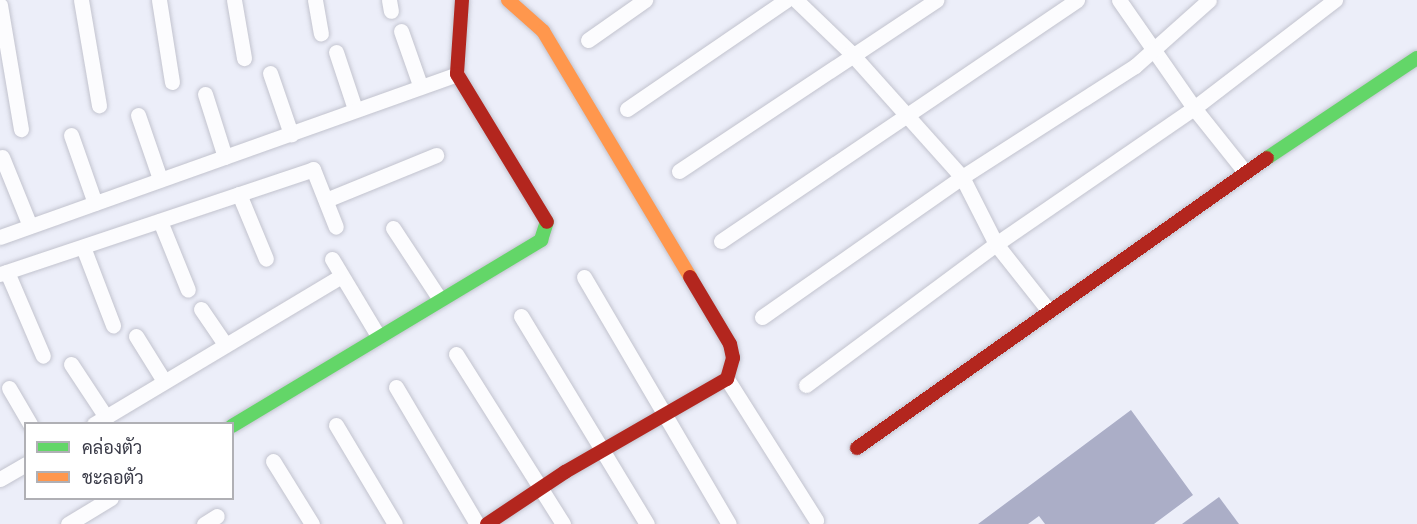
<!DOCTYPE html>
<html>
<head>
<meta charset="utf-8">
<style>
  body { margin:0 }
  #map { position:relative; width:1417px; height:524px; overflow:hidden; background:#eceef9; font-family:Bitter,Sarabun,serif }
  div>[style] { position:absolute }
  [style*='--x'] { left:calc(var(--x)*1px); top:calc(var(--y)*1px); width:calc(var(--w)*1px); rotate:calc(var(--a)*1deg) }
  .water>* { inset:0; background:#abaec7 }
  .roads { filter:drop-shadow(0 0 2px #c2c3ce) drop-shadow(0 0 2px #c2c3ce) }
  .street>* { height:15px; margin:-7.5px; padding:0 7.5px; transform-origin:7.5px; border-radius:7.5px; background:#fcfcfe }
  .fast>* { height:14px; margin:-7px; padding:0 7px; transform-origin:7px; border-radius:7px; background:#63d668 }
  .slow>* { height:14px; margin:-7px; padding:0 7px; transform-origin:7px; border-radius:7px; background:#ff974d }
  .jam>* { height:14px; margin:-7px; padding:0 7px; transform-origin:7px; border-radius:7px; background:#b3261e }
  span { translate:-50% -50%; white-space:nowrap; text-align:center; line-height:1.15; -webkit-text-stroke:6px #fff; paint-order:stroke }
  .legend { position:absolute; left:24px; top:422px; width:210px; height:78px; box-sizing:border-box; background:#fff; border:2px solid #b0b0b5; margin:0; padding:8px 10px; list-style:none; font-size:18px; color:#393a47 }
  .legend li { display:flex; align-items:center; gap:12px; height:30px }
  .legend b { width:30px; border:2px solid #b0b0b5 }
</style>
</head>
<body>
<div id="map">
  <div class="water">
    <i style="clip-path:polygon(1131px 410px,1193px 495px,1154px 524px,1045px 524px,1039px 516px,1028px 524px,978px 524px)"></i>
    <i style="clip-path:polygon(1219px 497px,1239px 524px,1182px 524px)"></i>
  </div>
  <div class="roads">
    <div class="street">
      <i style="--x:81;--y:0;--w:107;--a:80.3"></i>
      <i style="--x:159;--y:0;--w:83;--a:81"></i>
      <i style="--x:234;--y:0;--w:59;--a:80.2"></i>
      <i style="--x:315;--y:0;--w:34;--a:80"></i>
      <i style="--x:389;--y:0;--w:11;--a:80"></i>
      <i style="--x:796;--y:0;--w:76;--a:43.9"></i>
      <i style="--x:851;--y:53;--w:166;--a:48.2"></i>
      <i style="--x:962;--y:177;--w:75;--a:63.1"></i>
      <i style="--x:996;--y:244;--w:85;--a:51.7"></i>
      <i style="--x:1119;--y:0;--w:131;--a:55.2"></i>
      <i style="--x:1194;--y:108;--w:82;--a:51.4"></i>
      <i style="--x:0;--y:5;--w:126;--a:80.4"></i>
      <i style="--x:401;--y:31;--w:57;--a:70.6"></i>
      <i style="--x:588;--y:40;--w:70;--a:-35.1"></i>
      <i style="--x:336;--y:52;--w:60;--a:71.6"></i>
      <i style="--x:270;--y:73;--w:65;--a:71"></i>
      <i style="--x:205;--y:94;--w:66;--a:72.4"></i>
      <i style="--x:627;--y:109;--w:193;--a:-34.4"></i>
      <i style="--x:138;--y:115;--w:68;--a:71"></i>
      <i style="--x:71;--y:135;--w:72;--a:70.6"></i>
      <i style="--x:2;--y:157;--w:74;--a:67.9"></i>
      <i style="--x:679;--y:171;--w:309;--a:-33.6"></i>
      <i style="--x:239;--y:194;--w:70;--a:67.4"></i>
      <i style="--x:326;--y:200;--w:119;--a:-22.2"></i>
      <i style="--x:160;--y:221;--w:74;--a:67.9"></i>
      <i style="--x:393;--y:228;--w:84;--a:56.7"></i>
      <i style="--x:0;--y:237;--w:485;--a:-19.6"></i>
      <i style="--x:721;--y:241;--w:430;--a:-34.1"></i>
      <i style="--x:83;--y:247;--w:84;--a:69"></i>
      <i style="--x:332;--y:259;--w:90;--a:59.1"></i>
      <i style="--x:7;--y:272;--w:91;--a:66.8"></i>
      <i style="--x:0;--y:274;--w:330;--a:-18.5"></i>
      <i style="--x:313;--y:169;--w:62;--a:68.4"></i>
      <i style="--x:584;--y:277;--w:286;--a:59.6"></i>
      <i style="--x:201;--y:309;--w:42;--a:55.6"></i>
      <i style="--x:521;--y:316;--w:243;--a:58.8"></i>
      <i style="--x:762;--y:317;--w:244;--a:-35"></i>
      <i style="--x:962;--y:177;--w:206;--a:-32.7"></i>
      <i style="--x:1135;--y:66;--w:99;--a:-41.7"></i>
      <i style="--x:136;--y:336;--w:53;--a:58.1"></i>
      <i style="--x:456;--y:354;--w:201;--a:57.8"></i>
      <i style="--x:71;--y:364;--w:64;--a:56.6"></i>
      <i style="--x:727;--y:379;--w:167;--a:57.7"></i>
      <i style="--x:806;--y:385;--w:237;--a:-36.6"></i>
      <i style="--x:996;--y:244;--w:240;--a:-34.5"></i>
      <i style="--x:1194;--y:108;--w:178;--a:-37.5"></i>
      <i style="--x:396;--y:387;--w:159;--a:59.4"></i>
      <i style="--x:9;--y:388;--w:42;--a:59.7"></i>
      <i style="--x:94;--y:424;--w:288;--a:-30.9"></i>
      <i style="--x:336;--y:425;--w:115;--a:59.2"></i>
      <i style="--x:273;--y:461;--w:74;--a:58.2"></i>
      <i style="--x:0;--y:479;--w:30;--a:-30"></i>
      <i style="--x:68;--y:524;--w:50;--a:-31.2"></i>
      <i style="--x:204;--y:524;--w:15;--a:-32"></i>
    </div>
    <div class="fast">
      <i style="--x:1267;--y:158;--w:180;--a:-33.7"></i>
      <i style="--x:232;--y:426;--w:361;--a:-31"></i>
      <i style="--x:541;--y:240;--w:19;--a:-72"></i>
    </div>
    <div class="slow">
      <i style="--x:508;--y:0;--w:47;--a:41.5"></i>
      <i style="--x:543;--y:31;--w:287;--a:59.1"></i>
    </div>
    <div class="jam">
      <i style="--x:462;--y:0;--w:74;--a:93.9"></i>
      <i style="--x:457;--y:74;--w:173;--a:58.7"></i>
      <i style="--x:857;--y:448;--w:502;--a:-35.27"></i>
      <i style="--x:487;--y:524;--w:94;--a:-33.7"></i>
      <i style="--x:565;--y:472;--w:187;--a:-29.9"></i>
      <i style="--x:727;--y:379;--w:22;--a:-74"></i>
      <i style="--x:733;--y:358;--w:14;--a:-102"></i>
      <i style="--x:730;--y:344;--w:78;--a:-120.8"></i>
    </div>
  </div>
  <ul class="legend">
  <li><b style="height:8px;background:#63d668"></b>คล่องตัว</li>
  <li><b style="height:8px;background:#ff974d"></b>ชะลอตัว</li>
  </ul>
</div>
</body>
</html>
